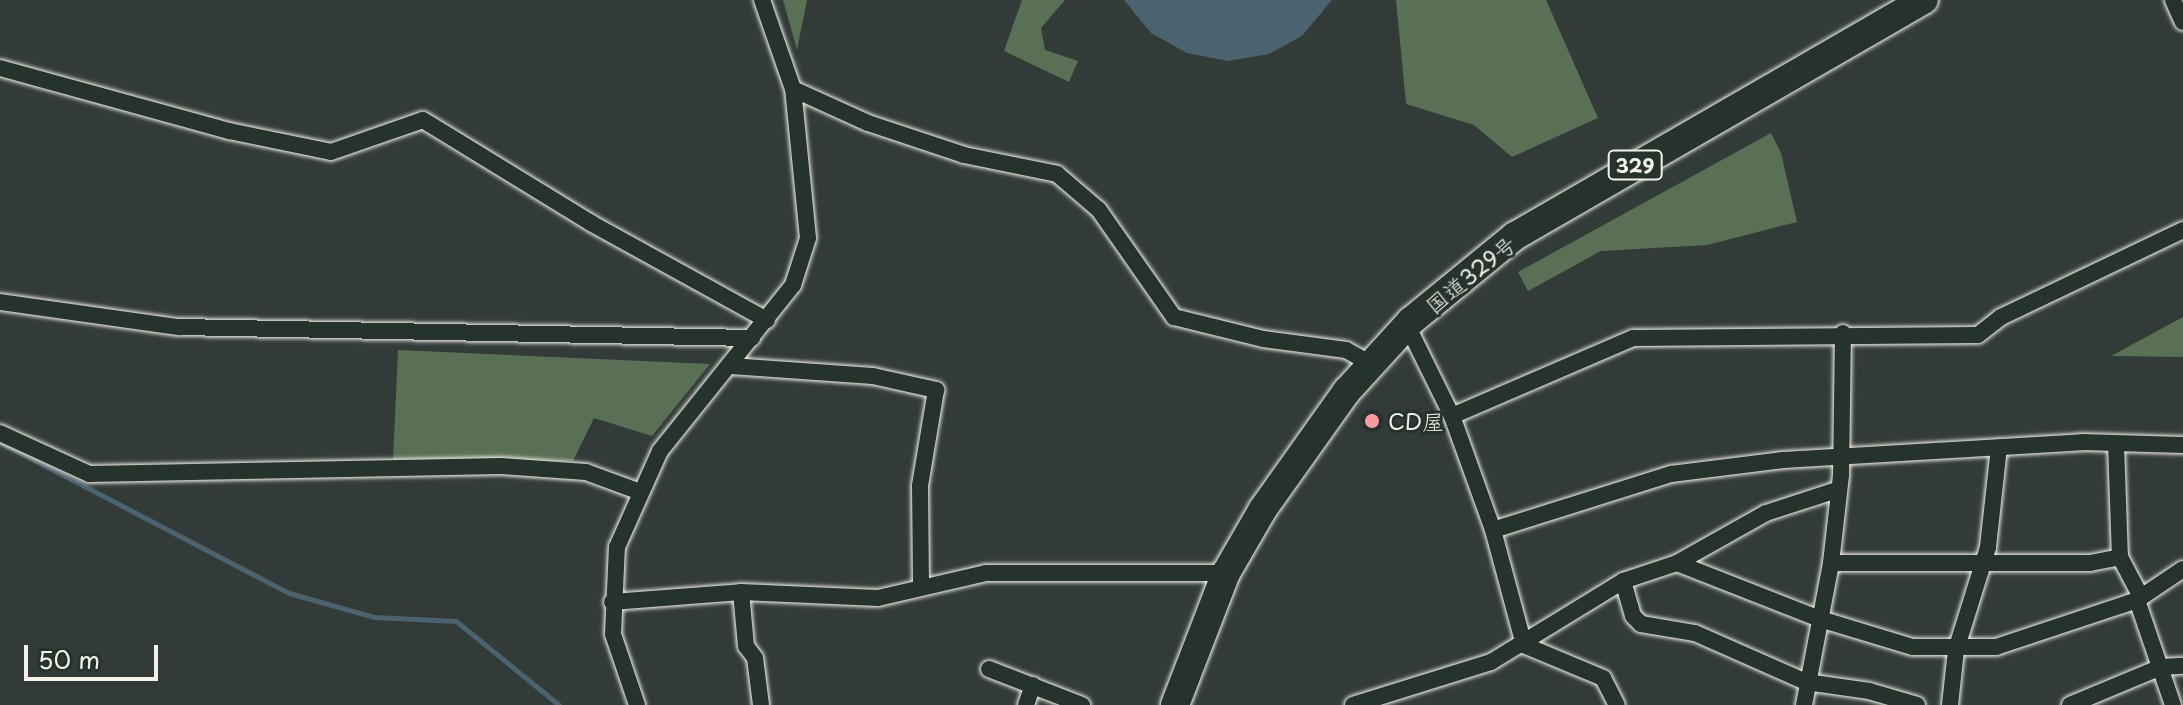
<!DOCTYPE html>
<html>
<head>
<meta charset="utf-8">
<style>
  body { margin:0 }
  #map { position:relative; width:2183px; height:705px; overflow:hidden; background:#323b38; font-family:"Playpen Sans","Klee One",sans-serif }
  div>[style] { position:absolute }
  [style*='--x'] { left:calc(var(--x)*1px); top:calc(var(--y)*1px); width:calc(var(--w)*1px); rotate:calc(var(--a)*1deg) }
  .green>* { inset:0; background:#5a7054 }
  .water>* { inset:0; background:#4b636f }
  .stream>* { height:5px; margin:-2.5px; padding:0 2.5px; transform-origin:2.5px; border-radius:2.5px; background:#4b636f }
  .roads { filter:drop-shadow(0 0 2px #f4f1e8) drop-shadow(0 0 2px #f4f1e8) }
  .minor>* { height:16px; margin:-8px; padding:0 8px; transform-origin:8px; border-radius:8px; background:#26332d }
  .trunk>* { height:28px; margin:-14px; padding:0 14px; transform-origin:14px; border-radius:14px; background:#26332d }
  .dots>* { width:22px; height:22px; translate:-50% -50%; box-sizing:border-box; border:4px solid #26332d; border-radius:50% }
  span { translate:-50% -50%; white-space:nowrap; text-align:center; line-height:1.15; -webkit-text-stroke:6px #26332d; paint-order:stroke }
  .shield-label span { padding:2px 6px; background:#26332d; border:2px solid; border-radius:6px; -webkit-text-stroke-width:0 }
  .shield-label { font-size:20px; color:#f4f1e8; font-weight:700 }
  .street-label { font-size:22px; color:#f4f1e8 }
  .poi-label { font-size:22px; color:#f4f1e8 }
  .left { translate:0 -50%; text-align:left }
  .scale { position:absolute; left:24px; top:645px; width:134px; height:36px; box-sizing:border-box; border:4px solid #f4f1e8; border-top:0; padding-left:10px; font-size:24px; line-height:28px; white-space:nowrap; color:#f4f1e8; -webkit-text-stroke:6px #26332d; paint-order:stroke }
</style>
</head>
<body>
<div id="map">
  <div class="green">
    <i style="clip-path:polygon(783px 0,807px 0,797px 50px)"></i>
    <i style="clip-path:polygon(1022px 0,1065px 0,1041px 28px,1045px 50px,1078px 61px,1069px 82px,1004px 51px)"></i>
    <i style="clip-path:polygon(1396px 0,1546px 0,1598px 118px,1512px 157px,1474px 125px,1406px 104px)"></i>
    <i style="clip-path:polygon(1771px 133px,1781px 153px,1797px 222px,1707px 245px,1601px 251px,1528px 291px,1518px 272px)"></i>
    <i style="clip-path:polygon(2183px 317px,2183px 357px,2111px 356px)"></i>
    <i style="clip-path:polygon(398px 350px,710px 364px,652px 436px,594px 418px,573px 461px,393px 460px)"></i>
  </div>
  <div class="water">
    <i style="clip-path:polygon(1124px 0,1332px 0,1302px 36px,1269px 54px,1228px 61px,1187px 53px,1151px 33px)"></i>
  </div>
  <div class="stream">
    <i style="--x:0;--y:442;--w:326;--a:27.6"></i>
    <i style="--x:289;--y:593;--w:88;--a:15.8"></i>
    <i style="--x:374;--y:617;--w:82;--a:2.8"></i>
    <i style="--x:456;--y:621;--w:133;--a:39.2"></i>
  </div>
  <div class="roads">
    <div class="minor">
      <i style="--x:2173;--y:0;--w:24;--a:66"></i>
      <i style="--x:0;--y:68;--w:238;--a:15.4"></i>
      <i style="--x:229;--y:131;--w:104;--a:11.6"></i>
      <i style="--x:331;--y:152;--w:97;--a:-19.2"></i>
      <i style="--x:423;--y:120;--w:197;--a:31.5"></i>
      <i style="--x:591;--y:223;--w:201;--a:28.9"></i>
      <i style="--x:793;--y:89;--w:82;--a:24.4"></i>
      <i style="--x:868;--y:123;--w:101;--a:18.4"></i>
      <i style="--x:964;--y:155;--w:95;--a:11.5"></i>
      <i style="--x:1057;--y:174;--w:55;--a:40.6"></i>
      <i style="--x:1099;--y:210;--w:131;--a:55"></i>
      <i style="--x:1174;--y:317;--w:92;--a:13.9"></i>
      <i style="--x:1263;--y:339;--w:84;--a:7.5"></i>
      <i style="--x:1346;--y:350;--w:29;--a:29"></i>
      <i style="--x:0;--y:302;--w:181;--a:8"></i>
      <i style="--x:179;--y:327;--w:573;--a:1.1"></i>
      <i style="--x:1407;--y:325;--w:102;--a:63.7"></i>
      <i style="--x:1452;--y:416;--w:121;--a:70.2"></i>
      <i style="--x:1493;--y:530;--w:119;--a:74.9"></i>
      <i style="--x:731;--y:366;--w:142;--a:4"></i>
      <i style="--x:873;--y:376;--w:65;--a:12.5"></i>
      <i style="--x:936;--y:390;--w:97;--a:99.5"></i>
      <i style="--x:920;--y:486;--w:99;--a:89.4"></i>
      <i style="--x:1452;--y:416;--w:197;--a:-23.3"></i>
      <i style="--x:1633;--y:338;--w:345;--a:-0.5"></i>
      <i style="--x:1978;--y:335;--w:29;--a:-38"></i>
      <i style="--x:2001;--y:317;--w:202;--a:-25.5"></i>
      <i style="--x:0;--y:433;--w:98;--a:24.7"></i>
      <i style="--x:89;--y:474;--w:412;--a:-1.1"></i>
      <i style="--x:501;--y:466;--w:85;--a:4"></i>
      <i style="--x:586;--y:472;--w:55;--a:20.1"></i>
      <i style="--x:2116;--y:444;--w:113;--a:88"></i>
      <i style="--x:2120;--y:557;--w:45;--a:62.3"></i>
      <i style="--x:1493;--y:530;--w:187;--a:-17.5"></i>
      <i style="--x:1671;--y:474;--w:113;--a:-7.1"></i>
      <i style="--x:1783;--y:460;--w:300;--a:-3.4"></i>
      <i style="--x:2082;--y:442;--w:101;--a:1.7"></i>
      <i style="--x:1677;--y:563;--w:154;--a:21.4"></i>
      <i style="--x:1820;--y:619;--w:97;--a:16.8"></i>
      <i style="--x:1913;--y:647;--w:83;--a:0"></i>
      <i style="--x:1996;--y:647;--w:149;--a:-18.4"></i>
      <i style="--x:2137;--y:600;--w:111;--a:71.1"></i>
      <i style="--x:1831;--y:563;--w:259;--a:0"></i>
      <i style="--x:2090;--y:563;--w:31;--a:-11"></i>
      <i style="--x:1623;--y:581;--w:36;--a:74"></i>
      <i style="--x:1633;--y:616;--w:11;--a:45"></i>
      <i style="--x:1641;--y:624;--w:55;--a:9.5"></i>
      <i style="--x:1695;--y:633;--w:121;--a:23.8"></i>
      <i style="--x:1806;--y:682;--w:64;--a:8.1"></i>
      <i style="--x:1869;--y:691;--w:50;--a:16.3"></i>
      <i style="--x:741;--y:592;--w:54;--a:84.7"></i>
      <i style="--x:746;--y:646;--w:15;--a:53"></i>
      <i style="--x:755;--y:658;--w:47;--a:82.7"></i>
      <i style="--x:2137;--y:600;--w:55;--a:-34"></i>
      <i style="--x:612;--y:602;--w:129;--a:-4.4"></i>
      <i style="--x:741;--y:592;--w:137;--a:2.5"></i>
      <i style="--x:878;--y:598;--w:111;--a:-13"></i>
      <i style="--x:986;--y:573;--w:240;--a:0"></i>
      <i style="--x:1524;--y:645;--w:86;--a:22.7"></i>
      <i style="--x:1603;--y:678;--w:30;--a:63"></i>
      <i style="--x:989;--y:669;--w:100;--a:21.2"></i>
      <i style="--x:637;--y:705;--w:75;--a:-108.7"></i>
      <i style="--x:613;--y:634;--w:87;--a:-87.4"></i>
      <i style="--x:617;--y:547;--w:105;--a:-65.9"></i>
      <i style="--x:660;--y:451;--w:213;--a:-51.3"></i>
      <i style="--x:793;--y:285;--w:49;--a:-72.3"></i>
      <i style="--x:808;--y:238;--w:150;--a:-95.7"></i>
      <i style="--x:793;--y:89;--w:94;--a:-109.2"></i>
      <i style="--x:1026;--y:705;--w:21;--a:-71"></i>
      <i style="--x:1353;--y:705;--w:145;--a:-17.3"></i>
      <i style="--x:1491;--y:662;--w:155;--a:-31.5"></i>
      <i style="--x:1623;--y:581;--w:57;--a:-18.4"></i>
      <i style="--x:1677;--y:563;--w:102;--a:-29.3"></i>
      <i style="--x:1766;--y:513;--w:75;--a:-17.9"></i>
      <i style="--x:1804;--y:705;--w:145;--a:-79.2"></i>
      <i style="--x:1831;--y:563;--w:89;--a:-83.5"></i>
      <i style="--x:1841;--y:475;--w:142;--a:-89.2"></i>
      <i style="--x:1950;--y:705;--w:55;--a:-83.8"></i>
      <i style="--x:1956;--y:650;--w:108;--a:-72.7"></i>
      <i style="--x:1988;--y:547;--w:100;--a:-83.7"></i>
      <i style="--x:2070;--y:705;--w:99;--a:-22.7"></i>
      <i style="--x:2161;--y:667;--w:22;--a:-3"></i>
    </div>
    <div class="trunk">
      <i style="--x:1175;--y:705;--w:142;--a:-68.9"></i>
      <i style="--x:1226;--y:573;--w:74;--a:-60"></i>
      <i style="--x:1263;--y:509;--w:145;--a:-54.6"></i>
      <i style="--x:1347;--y:391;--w:95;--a:-47.6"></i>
      <i style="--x:1411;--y:321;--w:134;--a:-39.3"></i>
      <i style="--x:1515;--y:236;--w:472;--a:-30"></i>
    </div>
  </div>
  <div class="dots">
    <i style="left:1372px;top:421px;background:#ff9aa2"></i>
  </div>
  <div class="shield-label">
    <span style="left:1635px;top:165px">329</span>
  </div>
  <div class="street-label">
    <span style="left:1470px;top:274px;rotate:-39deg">国道329号</span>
  </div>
  <div class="poi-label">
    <span class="left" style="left:1388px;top:421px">CD屋</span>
  </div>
  <div class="scale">50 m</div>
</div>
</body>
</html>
